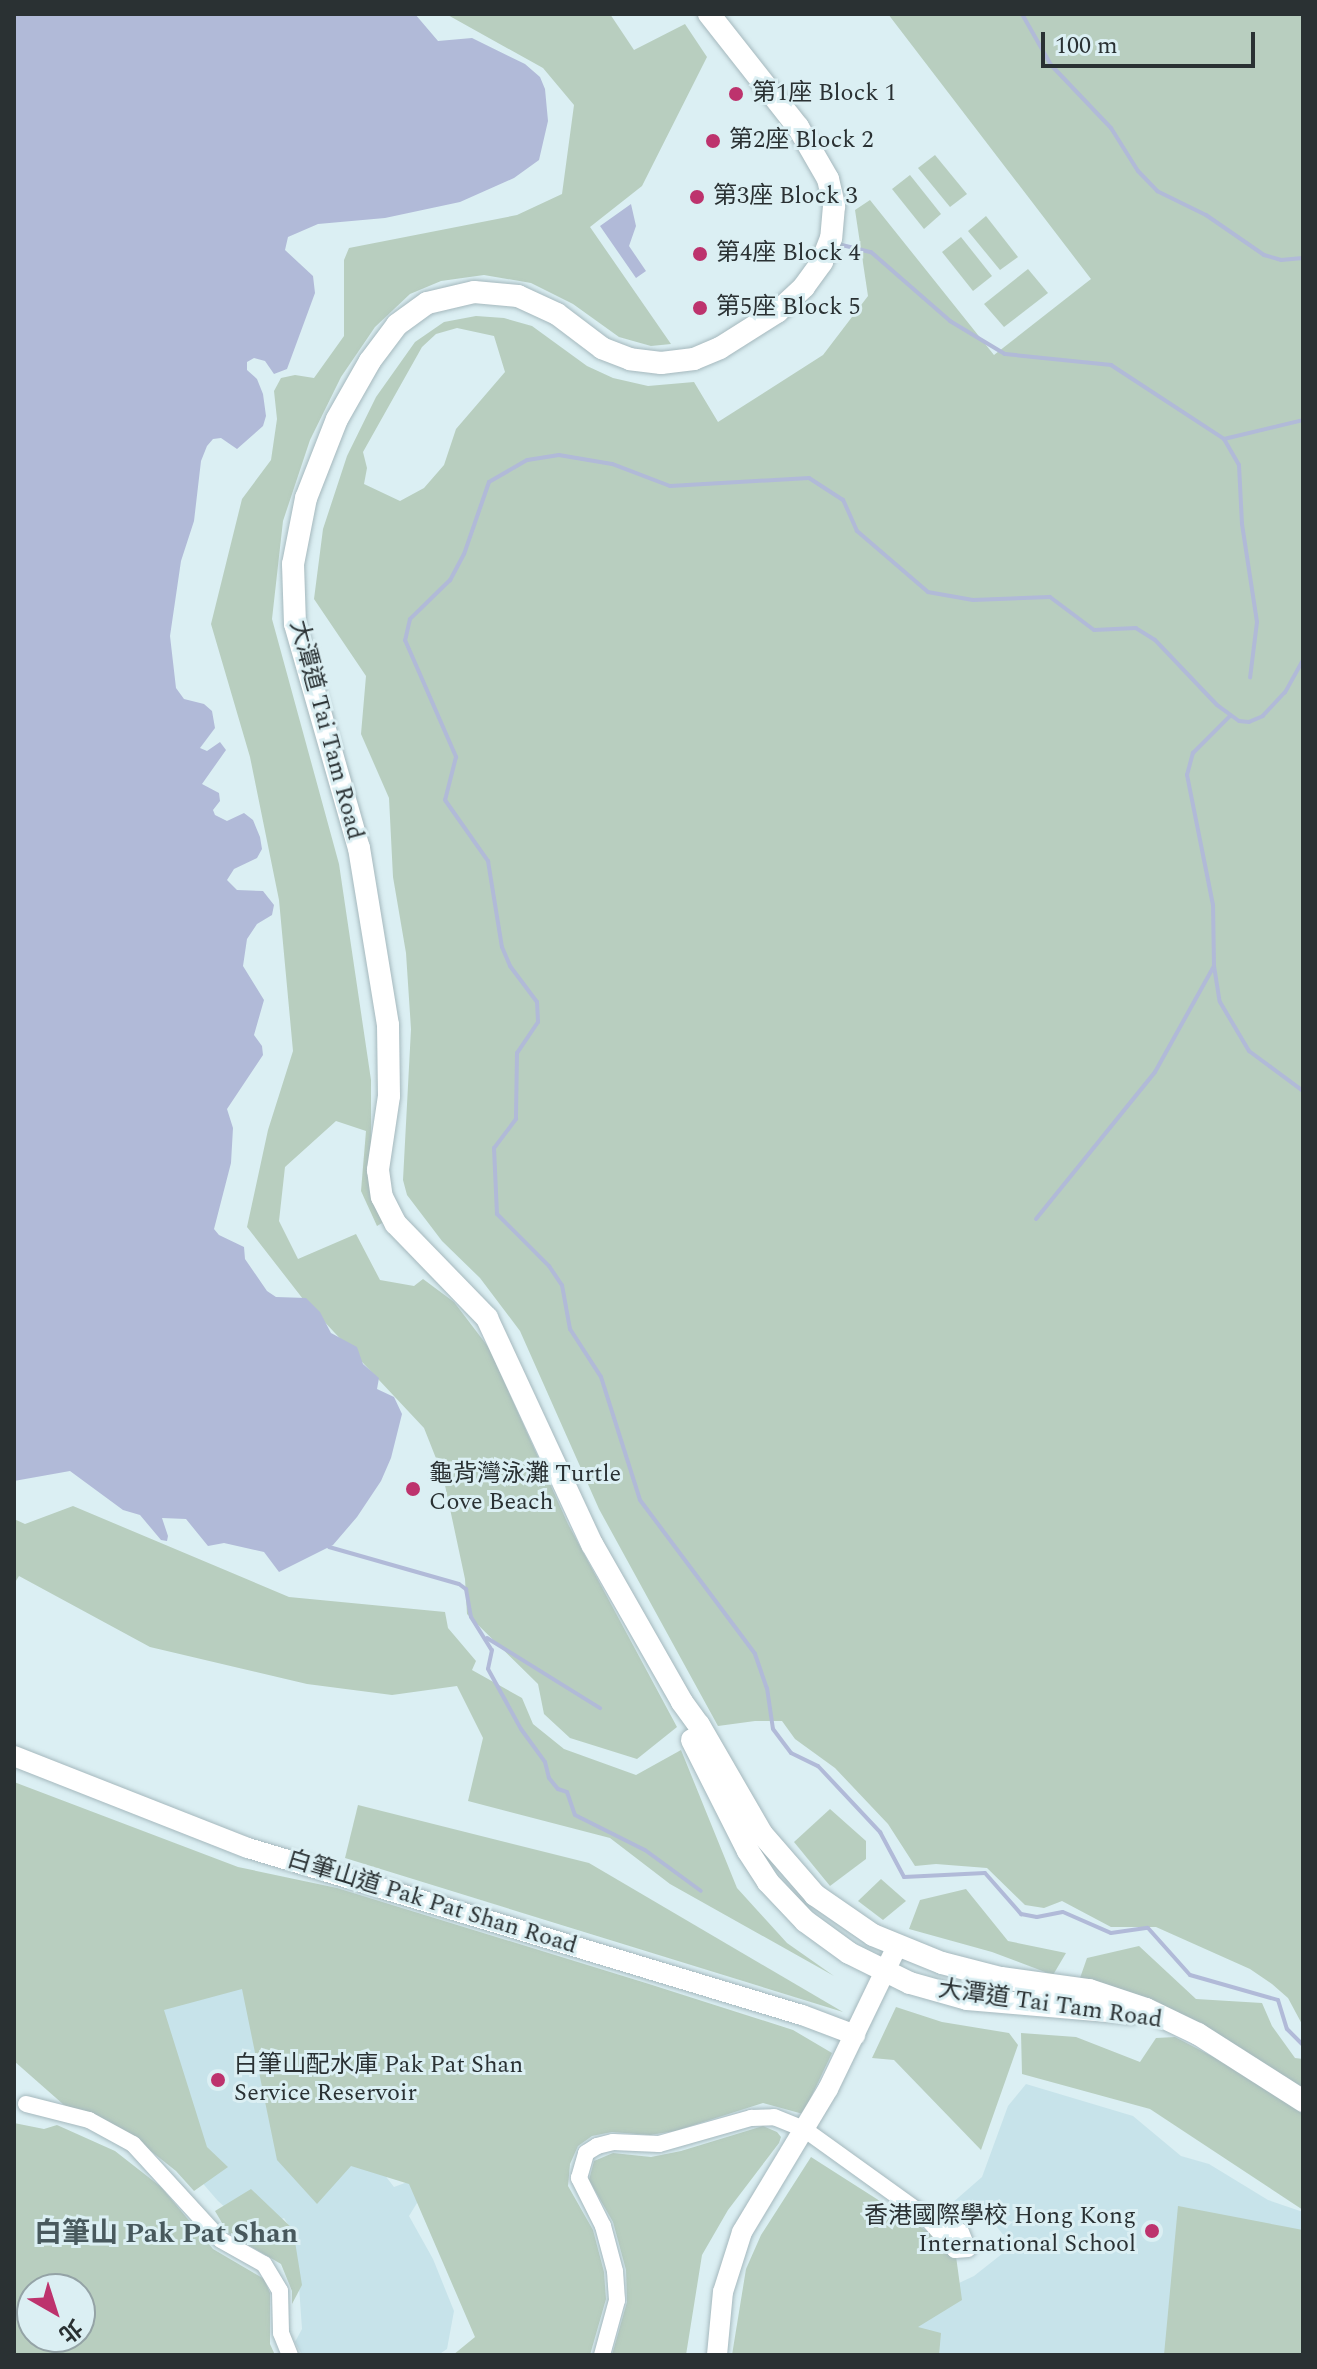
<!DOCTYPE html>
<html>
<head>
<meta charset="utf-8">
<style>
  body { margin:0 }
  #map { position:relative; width:1317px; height:2369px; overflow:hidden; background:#dbeff3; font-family:Spectral,"Noto Sans TC",serif }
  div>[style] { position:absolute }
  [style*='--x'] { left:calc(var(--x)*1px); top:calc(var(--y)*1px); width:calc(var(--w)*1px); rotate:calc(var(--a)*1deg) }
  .built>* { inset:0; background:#c7e3ea }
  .green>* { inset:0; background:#b8cebf }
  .water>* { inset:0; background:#b1bad8 }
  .stream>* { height:4px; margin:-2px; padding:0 2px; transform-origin:2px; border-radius:2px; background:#b1bad8 }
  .roads { filter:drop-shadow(0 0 2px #a5b8bd) drop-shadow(0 0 2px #a5b8bd) }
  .minor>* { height:16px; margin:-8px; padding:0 8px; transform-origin:8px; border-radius:8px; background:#fff }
  .tertiary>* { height:20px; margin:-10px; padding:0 10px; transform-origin:10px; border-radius:10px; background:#fff }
  .secondary>* { height:22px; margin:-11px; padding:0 11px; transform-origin:11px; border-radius:11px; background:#fff }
  .dots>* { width:22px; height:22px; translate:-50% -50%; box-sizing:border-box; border:4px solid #dbeff3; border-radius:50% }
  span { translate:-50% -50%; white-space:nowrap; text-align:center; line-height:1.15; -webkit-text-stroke:6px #dbeff3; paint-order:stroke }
  .poi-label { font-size:24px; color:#2a3133 }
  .left { translate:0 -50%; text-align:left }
  .right { translate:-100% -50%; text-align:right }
  .street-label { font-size:24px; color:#2a3133 }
  .quarter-label { font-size:28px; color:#48595d; font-weight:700 }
  .frame { position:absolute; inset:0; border:16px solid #2a3133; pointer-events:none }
  .north { position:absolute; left:16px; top:2273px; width:80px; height:80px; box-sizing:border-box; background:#dbeff3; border:2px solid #94a3a6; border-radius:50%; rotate:141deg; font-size:22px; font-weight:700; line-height:32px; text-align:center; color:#2a3133 }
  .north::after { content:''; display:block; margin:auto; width:28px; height:36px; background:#bd336d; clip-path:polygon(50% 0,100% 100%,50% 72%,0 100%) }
  .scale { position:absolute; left:1041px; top:32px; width:214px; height:36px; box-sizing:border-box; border:4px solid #2a3133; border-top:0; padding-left:10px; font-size:24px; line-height:28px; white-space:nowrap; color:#2a3133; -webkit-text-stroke:6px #dbeff3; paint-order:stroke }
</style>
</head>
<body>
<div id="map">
  <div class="built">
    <i style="clip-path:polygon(190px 1975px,263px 1977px,367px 2152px,394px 2187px,413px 2180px,420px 2198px,409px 2216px,433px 2259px,454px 2311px,447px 2349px,438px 2355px,302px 2355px,295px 2342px,302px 2329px,299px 2286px,278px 2253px,296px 2237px,284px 2218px,252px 2231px,218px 2201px,186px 2164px,119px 2032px)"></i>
    <i style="clip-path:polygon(1026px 2084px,1133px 2116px,1181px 2156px,1209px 2164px,1268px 2200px,1303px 2212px,1303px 2355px,908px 2355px,910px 2324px,931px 2296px,974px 2276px,1012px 2246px,989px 2217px,951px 2204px,982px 2177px,1008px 2106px)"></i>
  </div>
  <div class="green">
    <i style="clip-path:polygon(446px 14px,610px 14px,634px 50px,685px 24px,707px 57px,642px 186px,590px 227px,671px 344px,651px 346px,619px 337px,573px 304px,531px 283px,484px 275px,441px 281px,410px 294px,375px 327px,341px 377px,310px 440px,283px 521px,272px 619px,339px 864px,371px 1080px,371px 1193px,387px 1220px,377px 1226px,361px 1191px,366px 1131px,336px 1121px,285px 1167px,279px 1221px,298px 1259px,356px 1234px,380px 1280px,414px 1286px,423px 1279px,454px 1302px,489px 1348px,568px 1524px,677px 1727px,637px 1759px,570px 1738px,544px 1714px,538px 1684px,467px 1614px,465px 1579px,443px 1476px,424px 1428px,303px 1299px,247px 1227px,268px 1130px,293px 1051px,279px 900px,250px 757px,211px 624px,242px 499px,271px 460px,277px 419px,274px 391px,281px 378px,295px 375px,314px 378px,344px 336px,344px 260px,349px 248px,517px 215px,562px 194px,574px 105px,543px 68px)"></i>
    <i style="clip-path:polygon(evenodd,888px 14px,1303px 14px,1303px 2026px,1288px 1998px,1272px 1984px,1250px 1969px,1156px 1927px,1111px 1927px,1062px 1901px,1044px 1908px,1025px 1905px,987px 1868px,936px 1864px,915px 1866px,888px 1824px,835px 1768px,795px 1739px,782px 1721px,755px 1721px,718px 1726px,599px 1509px,520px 1331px,480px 1278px,442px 1241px,407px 1195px,403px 1180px,411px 1029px,406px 953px,393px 877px,389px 798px,361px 734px,366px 676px,314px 599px,323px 529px,347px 456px,376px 397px,415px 342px,444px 322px,476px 316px,504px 318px,532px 326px,587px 366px,613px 378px,648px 386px,694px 382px,718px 422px,823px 355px,868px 296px,855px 210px,870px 200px,994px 355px,1091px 279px,888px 14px,457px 328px,494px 336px,505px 372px,456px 429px,444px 465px,424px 488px,400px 501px,364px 484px,367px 468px,363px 452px,422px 347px,436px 334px,457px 328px)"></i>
    <i style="clip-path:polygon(935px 155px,967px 194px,950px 207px,918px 168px)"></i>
    <i style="clip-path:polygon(910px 175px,941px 214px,924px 229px,892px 189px)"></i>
    <i style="clip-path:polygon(986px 216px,1018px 257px,1000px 270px,968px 231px)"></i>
    <i style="clip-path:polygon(961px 237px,992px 276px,973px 291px,942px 252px)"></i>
    <i style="clip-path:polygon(1028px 269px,1048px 293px,1004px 327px,984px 304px)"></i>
    <i style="clip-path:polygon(73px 1506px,289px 1597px,445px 1612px,448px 1628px,476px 1661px,472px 1670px,522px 1698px,533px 1724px,564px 1749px,636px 1775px,681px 1750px,737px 1888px,787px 1943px,834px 1976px,670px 1884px,610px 1838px,468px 1801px,483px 1738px,457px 1686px,392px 1695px,307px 1684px,150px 1647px,19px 1576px,14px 1584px,14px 1519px,25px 1524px)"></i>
    <i style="clip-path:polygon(14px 1782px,238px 1867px,337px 1888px,649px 1984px,793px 2030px,832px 2053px,803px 2114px,763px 2103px,675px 2131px,650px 2135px,612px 2132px,592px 2136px,578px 2146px,570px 2164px,568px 2186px,593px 2230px,604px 2272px,606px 2299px,590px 2355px,453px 2355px,475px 2337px,409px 2184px,351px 2166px,317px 2204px,277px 2160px,242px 1989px,164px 2010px,207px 2147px,228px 2167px,194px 2191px,176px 2171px,127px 2132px,64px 2105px,14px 2061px)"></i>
    <i style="clip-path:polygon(358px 1805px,589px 1863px,843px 2012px,345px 1858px)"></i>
    <i style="clip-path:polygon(830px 1809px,866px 1841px,866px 1859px,830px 1886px,794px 1842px)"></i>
    <i style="clip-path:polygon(881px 1879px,906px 1901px,883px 1920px,858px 1901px)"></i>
    <i style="clip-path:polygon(966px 1889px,1008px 1941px,1066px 1953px,1053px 1975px,992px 1952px,909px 1929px,920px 1900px)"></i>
    <i style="clip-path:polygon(1139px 1946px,1196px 1999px,1262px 2003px,1272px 2026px,1295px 2058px,1303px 2059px,1303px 2088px,1235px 2045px,1184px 2019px,1080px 1978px,1087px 1958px)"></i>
    <i style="clip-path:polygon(896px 2007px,942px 2022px,1009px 2033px,1018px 2045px,981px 2150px,894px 2060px,872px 2058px)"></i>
    <i style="clip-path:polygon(1021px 2033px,1076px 2037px,1140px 2062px,1156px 2038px,1175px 2037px,1225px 2063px,1303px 2112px,1303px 2210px,1150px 2109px,1022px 2074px)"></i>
    <i style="clip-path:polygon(evenodd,14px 2123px,44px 2129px,57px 2125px,115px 2151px,161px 2187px,213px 2249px,264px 2279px,270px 2293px,270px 2344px,275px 2355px,14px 2355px,14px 2123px,32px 2289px,80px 2289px,80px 2337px,32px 2337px,32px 2289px)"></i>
    <i style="clip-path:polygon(763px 2126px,777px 2132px,781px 2137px,779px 2143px,728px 2210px,702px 2255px,686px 2355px,612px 2355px,627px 2302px,626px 2270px,613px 2222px,589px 2180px,594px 2161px,613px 2153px,651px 2157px,681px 2151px)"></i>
    <i style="clip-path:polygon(811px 2157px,955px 2249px,962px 2300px,918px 2327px,941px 2333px,939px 2355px,732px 2355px,746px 2269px,761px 2235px)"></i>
    <i style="clip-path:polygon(251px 2189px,293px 2229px,302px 2285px,292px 2304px,292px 2291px,281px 2264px,228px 2233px,215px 2211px)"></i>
    <i style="clip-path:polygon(1178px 2206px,1303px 2230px,1303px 2355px,1164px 2355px)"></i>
  </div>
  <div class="water">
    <i style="clip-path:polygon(14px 14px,415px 14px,438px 41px,472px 38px,525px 64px,540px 77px,545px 89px,548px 121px,539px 160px,514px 178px,460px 202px,385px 218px,318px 224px,288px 237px,285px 250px,313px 276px,315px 293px,287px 369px,274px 374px,265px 361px,254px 358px,247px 362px,247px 370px,257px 379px,263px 394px,266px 416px,263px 426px,237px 449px,221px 438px,213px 439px,207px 446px,201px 461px,194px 521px,181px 561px,170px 636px,176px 688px,184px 699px,204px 704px,212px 711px,215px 728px,200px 748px,207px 751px,220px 742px,226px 750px,202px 784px,219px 793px,220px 801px,213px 810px,215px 815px,227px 821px,244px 813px,253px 820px,260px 837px,262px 849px,257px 858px,234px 869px,227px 880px,237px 890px,263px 891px,274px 905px,272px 915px,257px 924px,247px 939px,243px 966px,264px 1000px,254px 1035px,262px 1046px,263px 1055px,227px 1109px,233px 1128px,231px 1163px,214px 1229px,219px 1235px,244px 1247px,245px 1259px,267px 1291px,276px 1297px,306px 1298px,320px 1312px,331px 1333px,357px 1347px,363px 1364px,379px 1378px,377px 1389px,394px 1397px,402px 1414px,391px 1458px,381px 1481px,357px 1517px,333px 1545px,279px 1572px,264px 1552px,224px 1543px,208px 1546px,186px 1519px,162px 1518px,168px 1536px,167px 1541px,161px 1540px,140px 1515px,123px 1510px,70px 1471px,14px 1481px)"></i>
    <i style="clip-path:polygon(631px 204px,636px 226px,629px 246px,646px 271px,636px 278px,600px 226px)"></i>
  </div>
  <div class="stream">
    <i style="--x:1022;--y:14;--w:59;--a:60.4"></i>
    <i style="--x:1051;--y:65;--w:87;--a:46.4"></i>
    <i style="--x:1111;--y:128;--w:51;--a:57.9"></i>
    <i style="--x:1138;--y:171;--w:28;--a:46"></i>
    <i style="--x:1157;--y:191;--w:55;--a:26.1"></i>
    <i style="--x:1206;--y:215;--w:70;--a:34.6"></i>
    <i style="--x:1264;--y:255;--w:18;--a:16"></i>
    <i style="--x:1281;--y:260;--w:22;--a:-5"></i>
    <i style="--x:838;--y:244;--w:34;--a:14"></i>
    <i style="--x:871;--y:252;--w:105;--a:41.1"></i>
    <i style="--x:950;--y:321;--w:64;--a:31"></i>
    <i style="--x:1005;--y:354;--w:107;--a:5.9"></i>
    <i style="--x:1111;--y:365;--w:135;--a:33.2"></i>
    <i style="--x:1224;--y:439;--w:81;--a:-13.5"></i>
    <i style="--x:1224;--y:439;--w:30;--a:60"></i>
    <i style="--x:1239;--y:465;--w:59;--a:87.1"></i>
    <i style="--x:1242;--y:524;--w:99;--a:81.3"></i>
    <i style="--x:1257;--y:622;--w:56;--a:97.1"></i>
    <i style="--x:1303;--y:660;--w:37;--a:119"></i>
    <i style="--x:1285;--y:692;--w:33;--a:133"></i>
    <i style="--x:1263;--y:716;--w:15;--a:157"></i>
    <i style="--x:1249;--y:722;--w:10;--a:-174"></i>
    <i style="--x:1239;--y:721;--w:27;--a:-144"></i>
    <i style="--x:1217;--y:705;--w:90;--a:-133.6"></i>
    <i style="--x:1155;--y:640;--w:22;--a:-148"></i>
    <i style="--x:1136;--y:628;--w:42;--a:177.3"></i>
    <i style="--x:1094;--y:630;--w:55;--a:-143.1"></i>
    <i style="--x:1050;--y:597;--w:77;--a:177.8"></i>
    <i style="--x:973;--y:600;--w:46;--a:-169.9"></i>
    <i style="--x:928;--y:592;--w:94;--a:-139.3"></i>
    <i style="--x:857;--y:531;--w:34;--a:-114"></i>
    <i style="--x:843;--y:500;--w:40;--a:-147.1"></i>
    <i style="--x:809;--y:478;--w:139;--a:176.7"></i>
    <i style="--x:670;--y:486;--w:62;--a:-159.2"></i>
    <i style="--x:612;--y:464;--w:54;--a:-170.4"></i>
    <i style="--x:559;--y:455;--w:32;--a:171"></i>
    <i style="--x:527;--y:460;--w:44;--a:149.9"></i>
    <i style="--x:489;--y:482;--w:76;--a:109.1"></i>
    <i style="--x:464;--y:554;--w:30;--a:118"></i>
    <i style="--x:450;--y:580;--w:56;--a:135.7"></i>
    <i style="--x:410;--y:619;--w:22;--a:103"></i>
    <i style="--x:405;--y:640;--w:128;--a:66.4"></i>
    <i style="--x:456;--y:757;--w:44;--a:104.3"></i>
    <i style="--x:445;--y:800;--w:75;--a:54.8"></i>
    <i style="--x:488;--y:861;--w:87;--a:80.8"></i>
    <i style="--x:502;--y:947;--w:21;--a:67"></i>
    <i style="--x:510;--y:966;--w:45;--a:53.1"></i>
    <i style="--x:537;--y:1002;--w:20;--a:87"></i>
    <i style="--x:538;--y:1022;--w:37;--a:124"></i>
    <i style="--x:517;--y:1053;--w:66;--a:90.9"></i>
    <i style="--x:516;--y:1119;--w:36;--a:127"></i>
    <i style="--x:494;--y:1148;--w:66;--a:87.4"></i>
    <i style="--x:497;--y:1214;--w:74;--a:45"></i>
    <i style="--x:549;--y:1266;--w:23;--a:56"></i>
    <i style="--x:562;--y:1285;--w:45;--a:79.7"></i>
    <i style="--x:570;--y:1329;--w:57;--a:57.1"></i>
    <i style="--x:601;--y:1377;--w:129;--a:72.4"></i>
    <i style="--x:640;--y:1500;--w:192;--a:53.2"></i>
    <i style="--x:755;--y:1654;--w:36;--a:71"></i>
    <i style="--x:767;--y:1688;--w:41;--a:81.7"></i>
    <i style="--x:773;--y:1729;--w:30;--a:53"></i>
    <i style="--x:791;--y:1753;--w:30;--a:26"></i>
    <i style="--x:818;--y:1766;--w:91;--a:46.8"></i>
    <i style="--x:880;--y:1832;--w:51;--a:61.9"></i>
    <i style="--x:904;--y:1877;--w:81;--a:-2.8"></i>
    <i style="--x:985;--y:1873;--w:55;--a:48.7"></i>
    <i style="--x:1021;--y:1914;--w:16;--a:11"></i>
    <i style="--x:1037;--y:1917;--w:26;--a:-11"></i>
    <i style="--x:1063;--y:1912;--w:52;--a:23.6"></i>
    <i style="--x:1111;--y:1933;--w:37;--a:-8"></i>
    <i style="--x:1148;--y:1928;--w:63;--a:48.2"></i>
    <i style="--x:1190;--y:1975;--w:91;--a:15.9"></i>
    <i style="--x:1278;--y:2000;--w:30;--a:73"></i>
    <i style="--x:1287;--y:2029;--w:23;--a:45"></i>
    <i style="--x:1214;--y:966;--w:36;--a:81"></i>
    <i style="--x:1220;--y:1002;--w:57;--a:59.4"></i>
    <i style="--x:1249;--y:1051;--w:67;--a:36.5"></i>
    <i style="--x:1036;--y:1219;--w:189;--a:-51"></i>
    <i style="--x:1155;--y:1072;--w:121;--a:-60.9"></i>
    <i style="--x:1214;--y:966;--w:61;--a:-90.9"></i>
    <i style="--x:1213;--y:905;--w:133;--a:-101.3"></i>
    <i style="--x:1187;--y:775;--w:23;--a:-75"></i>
    <i style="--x:1193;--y:753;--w:51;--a:-45"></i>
    <i style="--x:329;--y:1547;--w:135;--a:15.9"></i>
    <i style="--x:459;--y:1584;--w:9;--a:36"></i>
    <i style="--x:466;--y:1589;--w:28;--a:80"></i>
    <i style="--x:471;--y:1617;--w:39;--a:58"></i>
    <i style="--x:492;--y:1650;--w:19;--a:102"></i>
    <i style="--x:488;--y:1669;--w:68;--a:61.2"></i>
    <i style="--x:521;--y:1729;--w:41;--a:54"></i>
    <i style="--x:545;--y:1762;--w:16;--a:76"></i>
    <i style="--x:549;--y:1778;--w:14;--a:51"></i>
    <i style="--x:558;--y:1789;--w:9;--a:18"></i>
    <i style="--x:567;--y:1792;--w:24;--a:71"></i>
    <i style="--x:575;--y:1815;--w:78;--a:26.6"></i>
    <i style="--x:645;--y:1850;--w:69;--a:36.2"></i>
    <i style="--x:487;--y:1638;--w:133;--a:31.8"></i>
  </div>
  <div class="roads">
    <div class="minor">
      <i style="--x:26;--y:2104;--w:65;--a:14.3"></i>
      <i style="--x:89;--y:2120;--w:50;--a:28.6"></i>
      <i style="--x:133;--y:2144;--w:130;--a:47.5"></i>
      <i style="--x:221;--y:2240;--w:49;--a:29.2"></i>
      <i style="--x:264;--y:2264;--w:31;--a:59"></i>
      <i style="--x:280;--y:2291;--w:42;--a:88.6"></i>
      <i style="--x:281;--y:2333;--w:24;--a:68"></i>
      <i style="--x:602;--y:2355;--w:57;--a:-74.7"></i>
      <i style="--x:617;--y:2300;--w:29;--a:-94"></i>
      <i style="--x:615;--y:2271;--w:47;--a:-104.9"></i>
      <i style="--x:603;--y:2226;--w:54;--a:-116.6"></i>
      <i style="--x:579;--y:2178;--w:26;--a:-74"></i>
      <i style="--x:586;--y:2153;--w:13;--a:-32"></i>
      <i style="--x:597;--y:2146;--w:16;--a:-14"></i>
      <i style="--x:613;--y:2142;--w:46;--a:2.5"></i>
      <i style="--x:659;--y:2144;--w:96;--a:-15.8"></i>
      <i style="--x:751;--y:2118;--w:23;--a:-2"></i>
      <i style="--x:774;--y:2117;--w:32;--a:22"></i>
      <i style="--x:804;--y:2129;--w:149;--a:35.7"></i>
      <i style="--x:925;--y:2216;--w:39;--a:24"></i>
      <i style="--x:961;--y:2232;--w:18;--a:68"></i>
      <i style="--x:968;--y:2249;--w:13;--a:176"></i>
      <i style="--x:955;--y:2250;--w:45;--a:-131.4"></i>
    </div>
    <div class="tertiary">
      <i style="--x:14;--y:1756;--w:251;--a:21.5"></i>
      <i style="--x:248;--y:1848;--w:579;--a:16.78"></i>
      <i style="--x:802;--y:2015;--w:57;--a:20.7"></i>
      <i style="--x:717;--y:2355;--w:63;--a:-84.6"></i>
      <i style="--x:723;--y:2292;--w:63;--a:-72.4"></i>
      <i style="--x:742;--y:2232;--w:167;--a:-59"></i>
      <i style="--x:828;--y:2089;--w:159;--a:-64.2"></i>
    </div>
    <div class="secondary">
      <i style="--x:709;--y:14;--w:144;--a:51.8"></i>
      <i style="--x:798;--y:127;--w:60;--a:60"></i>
      <i style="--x:828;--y:179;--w:28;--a:77"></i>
      <i style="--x:834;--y:206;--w:32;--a:95"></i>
      <i style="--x:831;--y:238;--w:26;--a:111"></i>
      <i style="--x:822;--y:262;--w:31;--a:126"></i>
      <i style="--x:804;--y:287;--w:37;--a:137"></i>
      <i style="--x:777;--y:312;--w:67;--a:147.7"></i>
      <i style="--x:720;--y:348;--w:28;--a:157"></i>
      <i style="--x:694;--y:359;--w:33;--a:173"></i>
      <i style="--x:661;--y:363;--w:31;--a:-173"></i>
      <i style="--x:630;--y:359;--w:30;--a:-159"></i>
      <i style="--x:602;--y:348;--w:56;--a:-142.9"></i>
      <i style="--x:557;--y:314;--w:43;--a:-155.2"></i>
      <i style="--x:518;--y:296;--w:44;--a:-174.8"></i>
      <i style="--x:474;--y:292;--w:48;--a:166.8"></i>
      <i style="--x:427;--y:303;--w:37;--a:144"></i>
      <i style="--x:397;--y:325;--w:45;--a:126.9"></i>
      <i style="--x:370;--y:361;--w:67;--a:119.6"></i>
      <i style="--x:337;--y:419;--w:85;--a:111.4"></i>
      <i style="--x:306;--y:498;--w:67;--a:101.1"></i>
      <i style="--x:293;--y:564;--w:60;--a:88.1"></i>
      <i style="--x:295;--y:624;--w:233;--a:74.1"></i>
      <i style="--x:359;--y:848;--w:179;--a:80.7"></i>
      <i style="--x:388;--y:1025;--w:71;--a:89.2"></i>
      <i style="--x:389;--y:1096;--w:75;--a:98.5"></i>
      <i style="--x:378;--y:1170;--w:27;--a:82"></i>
      <i style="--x:382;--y:1197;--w:30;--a:63"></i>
      <i style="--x:396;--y:1224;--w:131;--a:45.9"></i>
      <i style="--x:487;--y:1318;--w:249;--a:65.1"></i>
      <i style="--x:592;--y:1544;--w:182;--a:60.3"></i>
      <i style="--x:682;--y:1702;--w:29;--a:54"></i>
      <i style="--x:699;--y:1725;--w:126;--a:60"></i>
      <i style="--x:762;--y:1834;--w:81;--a:49"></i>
      <i style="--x:815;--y:1895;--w:70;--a:34.6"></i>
      <i style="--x:873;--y:1935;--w:74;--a:22.1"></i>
      <i style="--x:942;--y:1963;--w:61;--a:14.3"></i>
      <i style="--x:1001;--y:1978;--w:89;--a:7.8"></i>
      <i style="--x:1089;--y:1990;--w:60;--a:18.4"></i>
      <i style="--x:1146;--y:2009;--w:58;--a:25.7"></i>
      <i style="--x:1198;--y:2034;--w:125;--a:32.5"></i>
      <i style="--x:692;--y:1740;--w:124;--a:63.2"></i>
      <i style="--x:748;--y:1851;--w:37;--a:57"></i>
      <i style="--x:768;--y:1882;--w:54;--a:46.5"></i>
      <i style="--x:805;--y:1921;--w:54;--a:36"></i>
      <i style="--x:849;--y:1953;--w:68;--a:26.2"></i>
      <i style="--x:910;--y:1983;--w:59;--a:15.7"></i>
      <i style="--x:967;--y:1999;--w:165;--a:4.9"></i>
    </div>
  </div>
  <div class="dots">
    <i style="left:736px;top:94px;background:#bd336d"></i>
    <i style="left:713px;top:141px;background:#bd336d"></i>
    <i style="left:697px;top:197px;background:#bd336d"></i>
    <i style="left:700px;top:254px;background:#bd336d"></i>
    <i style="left:700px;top:308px;background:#bd336d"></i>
    <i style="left:413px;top:1489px;background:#bd336d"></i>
    <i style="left:218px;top:2080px;background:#bd336d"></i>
    <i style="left:1152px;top:2231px;background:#bd336d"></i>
  </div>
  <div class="poi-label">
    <span class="left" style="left:752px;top:94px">第1座 Block 1</span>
    <span class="left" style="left:729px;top:141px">第2座 Block 2</span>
    <span class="left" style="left:713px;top:197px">第3座 Block 3</span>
    <span class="left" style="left:716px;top:254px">第4座 Block 4</span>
    <span class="left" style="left:716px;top:308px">第5座 Block 5</span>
    <span class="left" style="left:429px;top:1489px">龜背灣泳灘 Turtle<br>Cove Beach</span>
    <span class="left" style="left:234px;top:2080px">白筆山配水庫 Pak Pat Shan<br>Service Reservoir</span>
    <span class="right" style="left:1136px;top:2231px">香港國際學校 Hong Kong<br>International School</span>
  </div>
  <div class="street-label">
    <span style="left:326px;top:730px;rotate:75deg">大潭道 Tai Tam Road</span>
    <span style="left:432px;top:1903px;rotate:17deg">白筆山道 Pak Pat Shan Road</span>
    <span style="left:1050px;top:2005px;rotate:8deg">大潭道 Tai Tam Road</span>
  </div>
  <div class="quarter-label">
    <span style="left:166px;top:2234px">白筆山 Pak Pat Shan</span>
  </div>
  <div class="frame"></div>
  <div class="north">北</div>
  <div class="scale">100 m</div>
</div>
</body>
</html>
